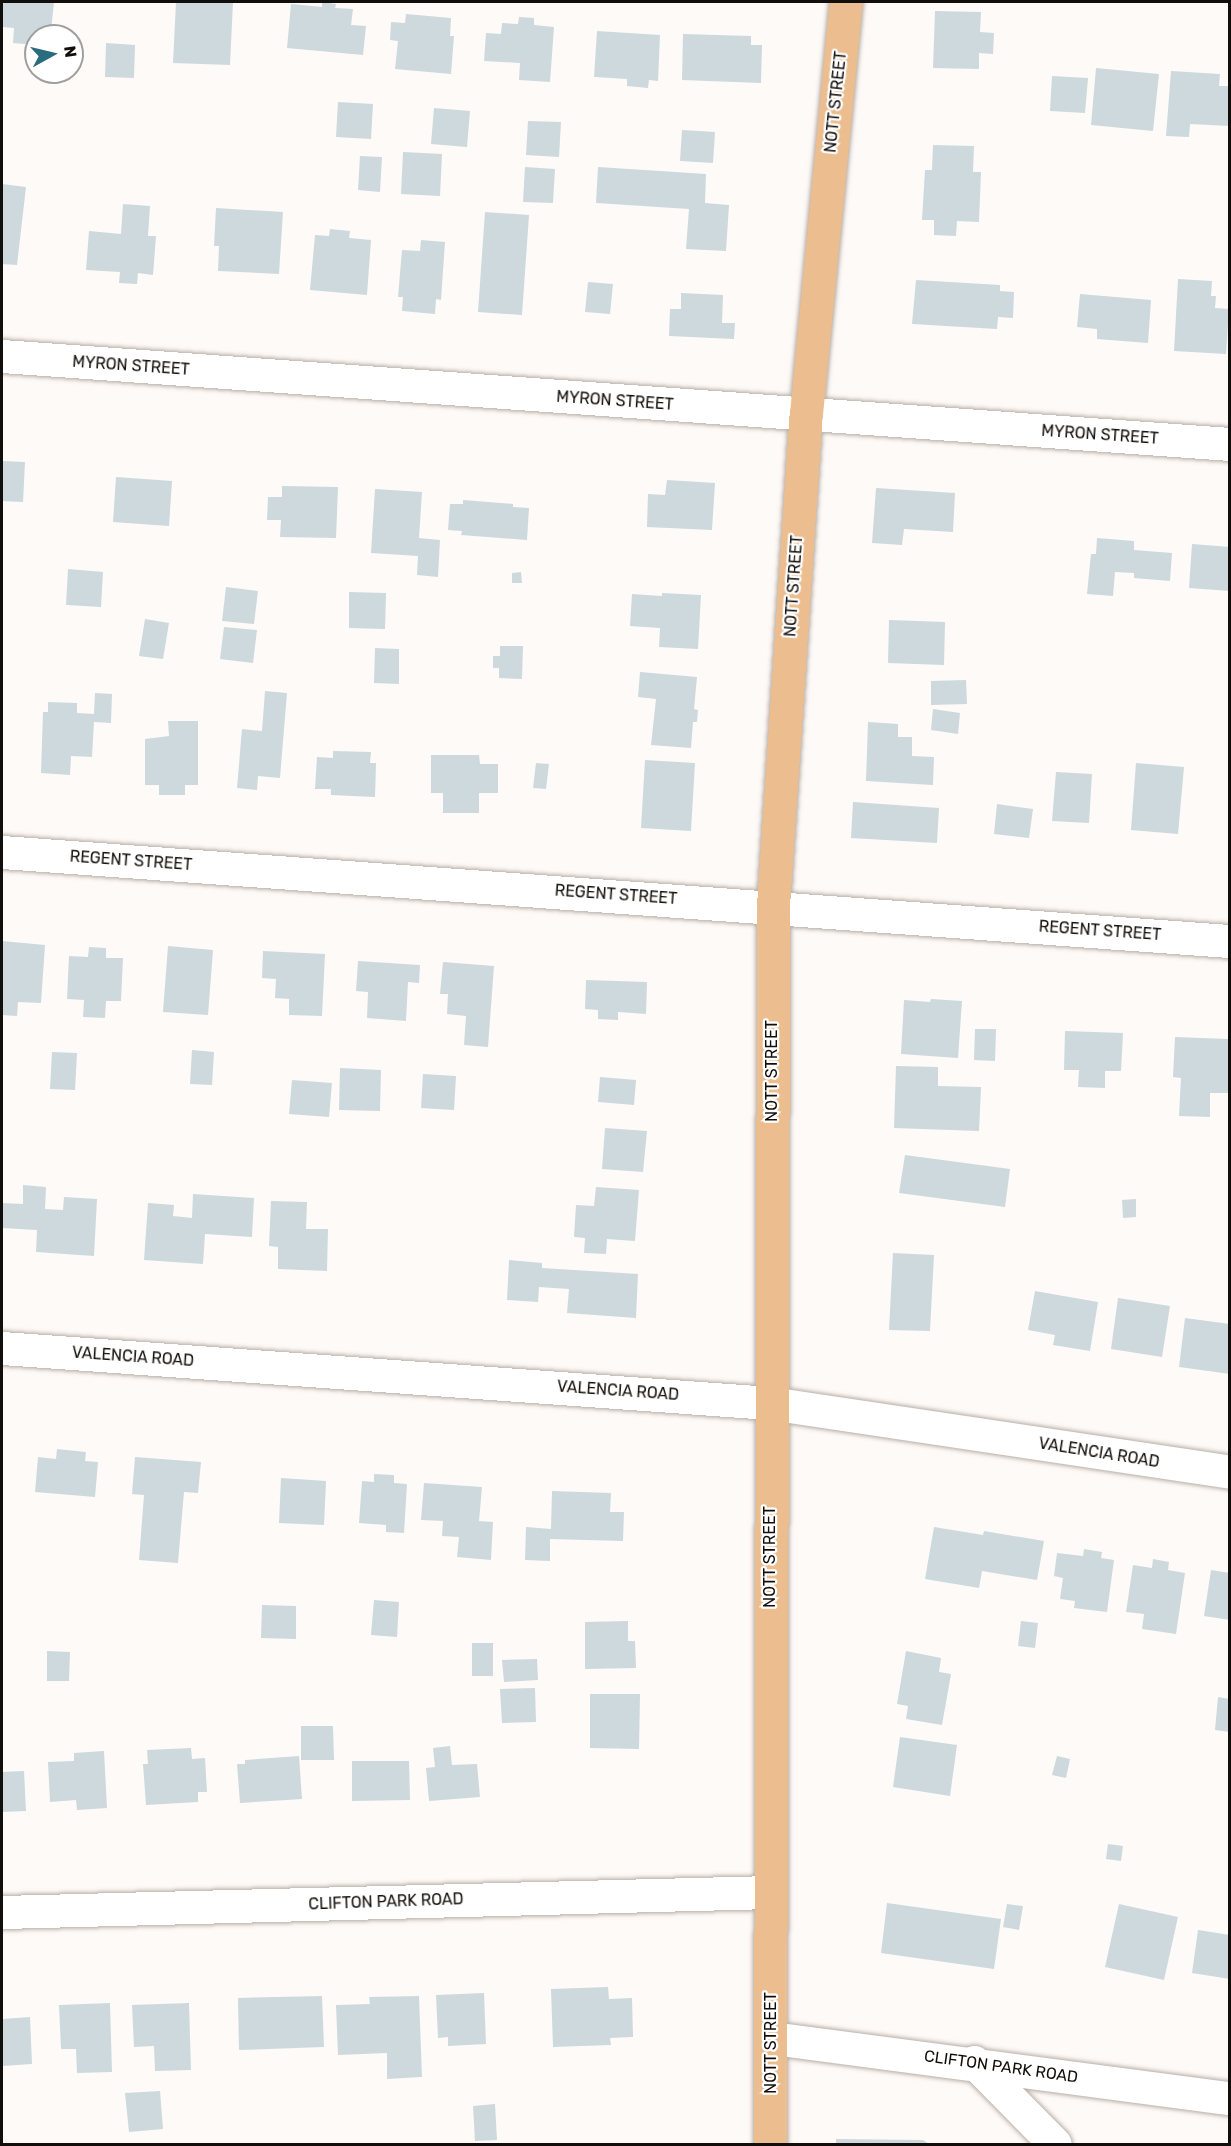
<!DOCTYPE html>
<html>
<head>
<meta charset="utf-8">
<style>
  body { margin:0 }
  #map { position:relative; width:1231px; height:2146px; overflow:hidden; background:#fefaf7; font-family:Rubik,sans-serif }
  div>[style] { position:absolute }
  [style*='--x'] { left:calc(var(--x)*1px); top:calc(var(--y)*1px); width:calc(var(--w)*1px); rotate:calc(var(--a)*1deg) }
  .building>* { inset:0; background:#cdd9dd }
  .roads { filter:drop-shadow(0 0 2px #b7aea7) drop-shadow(0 0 2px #b7aea7) }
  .minor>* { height:33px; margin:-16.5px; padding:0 16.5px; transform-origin:16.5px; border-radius:16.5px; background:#fff }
  .major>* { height:33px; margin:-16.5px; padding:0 16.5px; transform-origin:16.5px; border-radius:16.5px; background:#ecbe8f }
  span { translate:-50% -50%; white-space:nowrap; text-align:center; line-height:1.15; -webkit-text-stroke:4.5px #fff; paint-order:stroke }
  .street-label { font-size:16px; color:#110e0b }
  .frame { position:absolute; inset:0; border:3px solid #110e0b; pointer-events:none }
  .north { position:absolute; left:24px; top:24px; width:60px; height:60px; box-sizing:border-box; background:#fff; border:2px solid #a09f9d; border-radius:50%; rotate:82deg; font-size:16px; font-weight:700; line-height:24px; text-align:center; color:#110e0b }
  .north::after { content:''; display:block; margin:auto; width:21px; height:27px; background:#286c7d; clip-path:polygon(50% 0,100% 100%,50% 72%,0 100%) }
</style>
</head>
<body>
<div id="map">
  <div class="building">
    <i style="clip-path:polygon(2px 2px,54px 2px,51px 31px,38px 30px,36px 45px,13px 43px,14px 28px,2px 27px)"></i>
    <i style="clip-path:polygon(176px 2px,233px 2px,230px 65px,173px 63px)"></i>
    <i style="clip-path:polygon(322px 2px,336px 4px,335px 8px,353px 9px,351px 25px,366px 26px,363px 55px,287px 48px,291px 4px,322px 7px)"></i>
    <i style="clip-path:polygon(935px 11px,981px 12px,980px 32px,994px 33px,993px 54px,979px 53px,979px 69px,933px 68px)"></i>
    <i style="clip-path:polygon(406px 14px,451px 18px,450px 36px,454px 36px,451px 74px,395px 69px,398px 41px,390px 40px,391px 22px,405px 23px)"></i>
    <i style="clip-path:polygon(519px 17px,534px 18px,534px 25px,554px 27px,550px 82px,519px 80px,520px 63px,484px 61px,486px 33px,501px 34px,502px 23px,518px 24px)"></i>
    <i style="clip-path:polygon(597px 31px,660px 35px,658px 81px,649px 80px,648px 88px,627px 86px,627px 79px,594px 77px)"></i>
    <i style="clip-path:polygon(683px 34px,751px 36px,751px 45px,762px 45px,761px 83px,682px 80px)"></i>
    <i style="clip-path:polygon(106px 43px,135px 45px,134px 78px,105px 77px)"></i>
    <i style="clip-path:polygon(1096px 68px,1159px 74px,1153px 131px,1091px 125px)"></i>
    <i style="clip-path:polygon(1171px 71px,1220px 74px,1219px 86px,1230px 86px,1230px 126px,1190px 124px,1189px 137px,1166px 136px)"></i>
    <i style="clip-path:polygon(1052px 76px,1088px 78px,1085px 113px,1050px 111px)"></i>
    <i style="clip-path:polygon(338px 102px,373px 104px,371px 139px,336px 137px)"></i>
    <i style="clip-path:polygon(434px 108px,470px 111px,467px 147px,431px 144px)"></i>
    <i style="clip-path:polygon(528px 121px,561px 122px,559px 157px,526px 155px)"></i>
    <i style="clip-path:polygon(682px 130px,715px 132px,713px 163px,680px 161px)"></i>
    <i style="clip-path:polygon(933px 145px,974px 146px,973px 172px,981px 172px,979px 222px,957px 221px,956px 236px,934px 235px,934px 220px,922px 220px,925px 170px,932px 170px)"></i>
    <i style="clip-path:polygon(403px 152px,442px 154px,440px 196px,401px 194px)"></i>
    <i style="clip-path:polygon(360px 156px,382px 157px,380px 192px,358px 190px)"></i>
    <i style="clip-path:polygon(525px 167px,555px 169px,553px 203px,523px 202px)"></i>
    <i style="clip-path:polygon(598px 167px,706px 174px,705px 203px,729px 205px,726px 251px,686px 249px,689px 209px,596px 203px)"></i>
    <i style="clip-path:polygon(2px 184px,26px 187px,17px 265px,2px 264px)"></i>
    <i style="clip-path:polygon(123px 204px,150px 206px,148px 236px,156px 236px,153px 275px,138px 273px,137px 284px,119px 283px,120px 272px,86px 270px,89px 231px,121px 234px)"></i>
    <i style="clip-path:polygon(216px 208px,283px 212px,279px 274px,218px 271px,219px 246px,214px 246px)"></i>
    <i style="clip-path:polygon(485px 212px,529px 215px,522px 315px,478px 312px)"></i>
    <i style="clip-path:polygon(330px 229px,350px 231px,349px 238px,371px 240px,367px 295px,310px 290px,315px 235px,329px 236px)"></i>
    <i style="clip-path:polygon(421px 240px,445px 242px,441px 300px,436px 299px,435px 314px,402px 311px,403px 297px,398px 297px,402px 250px,420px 251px)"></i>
    <i style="clip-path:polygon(1178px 279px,1212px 281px,1211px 296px,1216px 296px,1215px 308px,1229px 309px,1226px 354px,1174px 351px)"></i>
    <i style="clip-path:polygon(916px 280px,1000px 285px,1000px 291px,1014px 292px,1013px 318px,998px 317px,997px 329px,912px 324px)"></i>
    <i style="clip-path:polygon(588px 282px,613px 284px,610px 314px,585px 312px)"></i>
    <i style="clip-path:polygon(681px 293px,723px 295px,722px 323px,735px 323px,734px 339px,669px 336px,670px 309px,681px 309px)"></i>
    <i style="clip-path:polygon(1080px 294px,1151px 300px,1148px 343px,1097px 339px,1097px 329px,1077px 327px)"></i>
    <i style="clip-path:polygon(2px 461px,25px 462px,23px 502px,2px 501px)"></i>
    <i style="clip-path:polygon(116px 477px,172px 481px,169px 526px,113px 522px)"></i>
    <i style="clip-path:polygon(667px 480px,715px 483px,712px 530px,647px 527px,648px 494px,665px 495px)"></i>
    <i style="clip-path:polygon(282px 486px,338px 487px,336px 538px,280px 537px,281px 520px,267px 520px,268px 497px,282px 497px)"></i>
    <i style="clip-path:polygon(876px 488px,955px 493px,953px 532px,904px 529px,902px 545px,872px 543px)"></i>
    <i style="clip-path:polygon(375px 489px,422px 492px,419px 538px,440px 540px,438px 577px,417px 575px,418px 556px,371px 553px)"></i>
    <i style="clip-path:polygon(463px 500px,513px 504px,513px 507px,529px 508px,527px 540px,461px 535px,462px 531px,448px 530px,450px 504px,463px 504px)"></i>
    <i style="clip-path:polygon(1097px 538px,1134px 541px,1134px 550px,1172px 553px,1170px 581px,1134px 578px,1134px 573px,1115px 572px,1113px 596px,1087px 594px,1091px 554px,1096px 554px)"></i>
    <i style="clip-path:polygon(1192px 544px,1230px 547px,1230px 591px,1189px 588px)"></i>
    <i style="clip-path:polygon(68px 569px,103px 572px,101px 607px,66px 605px)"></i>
    <i style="clip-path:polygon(521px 572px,522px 583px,512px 583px,512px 573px)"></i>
    <i style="clip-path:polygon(226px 587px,258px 591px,254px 624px,222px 621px)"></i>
    <i style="clip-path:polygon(349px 592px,386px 593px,385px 629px,349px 628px)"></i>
    <i style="clip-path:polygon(662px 593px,701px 595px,698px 649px,659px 647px,660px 628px,630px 626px,632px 594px,662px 596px)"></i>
    <i style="clip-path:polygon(145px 619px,169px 623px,163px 659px,139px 656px)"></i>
    <i style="clip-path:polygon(889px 620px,945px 622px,944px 665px,888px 663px)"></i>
    <i style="clip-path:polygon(224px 627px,257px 630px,253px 663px,220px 659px)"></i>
    <i style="clip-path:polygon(500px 646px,523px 646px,522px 679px,499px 678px,499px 668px,493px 668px,493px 656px,500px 656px)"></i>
    <i style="clip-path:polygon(375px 648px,399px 649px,399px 684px,374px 683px)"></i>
    <i style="clip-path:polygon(640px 672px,697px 677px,694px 709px,698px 710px,697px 722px,693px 722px,691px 748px,651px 745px,656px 699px,638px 697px)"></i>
    <i style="clip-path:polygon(966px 680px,967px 704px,931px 705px,931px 681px)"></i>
    <i style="clip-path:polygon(265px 691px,287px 693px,280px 778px,258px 776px,257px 790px,237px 788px,242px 729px,262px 731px)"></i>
    <i style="clip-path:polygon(95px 693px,112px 694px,111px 723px,94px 722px,92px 757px,71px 756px,70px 775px,41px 773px,43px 712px,48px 712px,48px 702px,77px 703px,77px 713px,94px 714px)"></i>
    <i style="clip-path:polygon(933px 709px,960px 713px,958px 734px,931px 730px)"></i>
    <i style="clip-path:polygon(168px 721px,198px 721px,198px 785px,185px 785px,185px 795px,159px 795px,159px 785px,145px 785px,145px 739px,169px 736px)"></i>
    <i style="clip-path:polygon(868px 722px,898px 724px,898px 737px,912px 737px,912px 756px,934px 757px,933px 785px,866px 781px)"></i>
    <i style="clip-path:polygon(333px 751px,371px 752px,370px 763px,376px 763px,375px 797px,331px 795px,331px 789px,315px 789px,317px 757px,333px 758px)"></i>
    <i style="clip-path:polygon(431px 755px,479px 755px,480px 764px,498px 764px,498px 793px,479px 793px,479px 813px,443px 813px,443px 793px,431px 793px)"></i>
    <i style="clip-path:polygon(645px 760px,695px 763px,691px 831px,641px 828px)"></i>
    <i style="clip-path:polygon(536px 763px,549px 764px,546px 789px,533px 788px)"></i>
    <i style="clip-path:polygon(1136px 763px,1184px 767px,1178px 834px,1131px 830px)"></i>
    <i style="clip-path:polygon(1056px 772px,1092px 774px,1089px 823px,1052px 821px)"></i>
    <i style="clip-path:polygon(853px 802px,939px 808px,937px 843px,851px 838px)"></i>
    <i style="clip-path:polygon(997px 804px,1033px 809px,1029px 838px,994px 834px)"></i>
    <i style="clip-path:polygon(2px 941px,45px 945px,41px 1003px,18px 1002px,17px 1016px,2px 1015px)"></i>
    <i style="clip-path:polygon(168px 946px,213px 950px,208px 1015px,163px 1012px)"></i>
    <i style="clip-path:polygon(89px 947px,106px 948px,106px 958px,123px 958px,121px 1001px,106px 1001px,105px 1018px,83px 1017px,84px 1000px,67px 999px,69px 956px,88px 957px)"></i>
    <i style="clip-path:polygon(263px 951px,325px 954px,322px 1016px,289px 1015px,289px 999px,275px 998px,276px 979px,262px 978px)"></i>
    <i style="clip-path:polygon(358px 961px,420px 965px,419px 983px,408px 982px,406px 1021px,367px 1018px,368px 992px,356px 991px)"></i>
    <i style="clip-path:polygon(443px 962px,494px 966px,488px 1047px,464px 1045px,466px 1016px,447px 1014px,448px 994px,440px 994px)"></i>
    <i style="clip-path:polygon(586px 980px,647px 982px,646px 1014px,618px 1012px,618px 1020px,598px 1019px,598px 1010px,585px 1009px)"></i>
    <i style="clip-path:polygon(931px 999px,962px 1001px,958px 1058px,901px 1054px,904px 1000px,930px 1002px)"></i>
    <i style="clip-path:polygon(975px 1029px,996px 1029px,995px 1061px,974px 1060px)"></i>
    <i style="clip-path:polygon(1065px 1031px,1123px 1033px,1121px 1071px,1105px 1071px,1105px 1088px,1078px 1087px,1079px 1070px,1064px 1070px)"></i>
    <i style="clip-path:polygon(1175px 1037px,1228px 1039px,1230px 1093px,1210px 1093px,1210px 1117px,1179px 1116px,1181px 1078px,1173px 1077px)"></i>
    <i style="clip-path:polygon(192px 1050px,214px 1052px,212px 1085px,190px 1084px)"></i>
    <i style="clip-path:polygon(52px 1052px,77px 1053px,75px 1090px,50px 1089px)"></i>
    <i style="clip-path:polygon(896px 1066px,938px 1067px,938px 1086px,981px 1087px,979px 1131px,894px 1128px)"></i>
    <i style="clip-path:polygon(340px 1068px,381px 1070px,380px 1111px,339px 1110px)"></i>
    <i style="clip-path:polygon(423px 1074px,456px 1076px,454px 1110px,421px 1108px)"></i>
    <i style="clip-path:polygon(600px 1077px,636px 1080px,634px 1105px,598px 1102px)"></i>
    <i style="clip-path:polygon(292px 1080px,332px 1083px,329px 1117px,289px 1114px)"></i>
    <i style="clip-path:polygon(605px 1128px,647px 1131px,643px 1172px,602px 1169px)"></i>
    <i style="clip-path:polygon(905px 1155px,1010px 1169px,1005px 1207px,899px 1193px)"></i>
    <i style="clip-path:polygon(23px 1185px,46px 1187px,45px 1209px,63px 1210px,64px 1197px,97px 1199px,94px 1256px,36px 1252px,37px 1230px,2px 1228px,2px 1203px,23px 1204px)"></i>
    <i style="clip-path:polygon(596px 1187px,639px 1190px,635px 1241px,607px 1239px,606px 1254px,584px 1253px,585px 1238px,574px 1237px,576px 1205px,594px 1206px)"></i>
    <i style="clip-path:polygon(193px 1194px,254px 1198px,252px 1237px,205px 1234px,203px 1264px,144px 1260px,148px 1203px,174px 1205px,173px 1216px,192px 1218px)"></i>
    <i style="clip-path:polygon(1136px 1199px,1136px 1217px,1123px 1218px,1122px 1200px)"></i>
    <i style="clip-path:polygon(271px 1201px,307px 1202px,306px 1229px,328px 1229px,327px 1271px,278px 1269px,278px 1247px,269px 1246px)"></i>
    <i style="clip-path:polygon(893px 1253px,934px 1255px,930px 1331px,889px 1330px)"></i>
    <i style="clip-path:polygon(509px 1260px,542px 1263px,542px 1268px,638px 1274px,636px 1318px,567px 1313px,569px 1289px,539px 1287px,538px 1302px,507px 1300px)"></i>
    <i style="clip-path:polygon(1035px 1291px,1098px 1302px,1090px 1351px,1053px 1345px,1055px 1335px,1028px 1330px)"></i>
    <i style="clip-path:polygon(1118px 1298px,1170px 1306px,1162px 1357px,1111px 1349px)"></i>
    <i style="clip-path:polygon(1185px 1318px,1230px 1324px,1230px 1374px,1179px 1367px)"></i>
    <i style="clip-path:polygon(57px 1449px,86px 1452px,85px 1461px,98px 1462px,95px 1497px,35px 1492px,38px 1457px,56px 1459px)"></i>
    <i style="clip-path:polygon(135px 1457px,201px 1462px,198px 1493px,184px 1492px,178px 1563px,139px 1560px,144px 1495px,132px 1494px)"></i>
    <i style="clip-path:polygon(374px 1474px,394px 1475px,394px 1483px,407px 1484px,404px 1533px,386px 1532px,386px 1525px,359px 1523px,362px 1481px,374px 1482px)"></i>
    <i style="clip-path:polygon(281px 1478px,326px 1481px,324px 1525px,279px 1523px)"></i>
    <i style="clip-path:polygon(424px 1483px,482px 1487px,479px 1521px,493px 1522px,491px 1560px,457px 1557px,459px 1537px,442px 1536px,443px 1521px,421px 1520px)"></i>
    <i style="clip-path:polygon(552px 1491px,611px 1493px,610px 1512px,624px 1512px,623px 1541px,550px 1539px,550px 1561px,525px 1560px,526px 1527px,551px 1529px)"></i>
    <i style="clip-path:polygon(934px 1527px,983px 1535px,984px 1531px,1044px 1541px,1037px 1580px,982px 1571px,979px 1588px,925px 1579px)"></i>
    <i style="clip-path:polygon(1084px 1549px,1102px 1552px,1101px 1558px,1114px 1560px,1107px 1612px,1074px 1608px,1075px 1601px,1060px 1599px,1063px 1578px,1054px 1576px,1057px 1553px,1083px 1556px)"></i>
    <i style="clip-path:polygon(1153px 1559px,1169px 1562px,1168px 1570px,1185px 1573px,1176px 1634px,1142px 1629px,1144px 1614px,1126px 1612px,1133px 1565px,1152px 1568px)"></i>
    <i style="clip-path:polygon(1211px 1570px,1230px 1573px,1230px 1620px,1204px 1616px)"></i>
    <i style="clip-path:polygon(374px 1600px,399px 1602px,397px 1637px,371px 1635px)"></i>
    <i style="clip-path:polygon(262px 1605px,296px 1606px,296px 1639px,261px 1638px)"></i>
    <i style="clip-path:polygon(628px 1621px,628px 1641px,635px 1641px,636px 1668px,585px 1669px,585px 1622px)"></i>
    <i style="clip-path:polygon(1021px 1621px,1038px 1623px,1035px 1648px,1018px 1646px)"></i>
    <i style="clip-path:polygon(472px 1643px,493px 1643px,493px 1676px,472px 1676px)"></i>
    <i style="clip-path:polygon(47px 1651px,70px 1652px,69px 1681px,47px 1681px)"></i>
    <i style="clip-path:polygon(906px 1651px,941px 1658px,939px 1672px,951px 1674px,942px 1725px,906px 1719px,908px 1706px,897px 1704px)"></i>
    <i style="clip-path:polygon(537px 1659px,538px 1680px,504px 1682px,502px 1660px)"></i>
    <i style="clip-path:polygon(535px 1688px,536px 1722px,502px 1723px,500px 1689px)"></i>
    <i style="clip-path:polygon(590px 1694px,640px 1694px,639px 1749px,590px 1748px)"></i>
    <i style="clip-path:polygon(1218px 1697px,1230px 1699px,1230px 1732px,1215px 1730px)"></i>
    <i style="clip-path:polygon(301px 1726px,333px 1726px,334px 1760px,301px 1760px)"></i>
    <i style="clip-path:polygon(900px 1737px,957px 1745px,950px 1796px,893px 1787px)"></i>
    <i style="clip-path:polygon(450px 1746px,452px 1765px,477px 1764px,480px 1797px,429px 1801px,426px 1768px,435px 1767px,433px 1748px)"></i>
    <i style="clip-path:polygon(191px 1748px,192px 1759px,205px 1758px,207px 1792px,198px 1792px,198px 1802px,146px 1805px,143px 1764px,148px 1764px,147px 1750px)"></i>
    <i style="clip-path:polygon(104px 1751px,107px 1808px,77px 1810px,76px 1800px,50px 1802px,48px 1762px,74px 1761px,74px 1753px)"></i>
    <i style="clip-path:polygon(299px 1756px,302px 1799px,240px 1803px,237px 1764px,245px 1764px,245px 1760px)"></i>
    <i style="clip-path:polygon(1057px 1756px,1070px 1759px,1066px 1778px,1052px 1775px)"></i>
    <i style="clip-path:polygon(352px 1761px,409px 1761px,410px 1800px,352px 1801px)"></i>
    <i style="clip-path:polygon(24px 1771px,26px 1811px,2px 1812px,2px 1772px)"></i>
    <i style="clip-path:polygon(1108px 1844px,1123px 1846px,1121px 1861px,1106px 1859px)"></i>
    <i style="clip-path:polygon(887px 1903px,1001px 1919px,994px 1969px,881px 1953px)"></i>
    <i style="clip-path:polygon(1007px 1904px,1023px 1906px,1019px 1930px,1003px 1927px)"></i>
    <i style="clip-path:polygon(1119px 1904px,1178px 1917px,1164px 1980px,1105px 1967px)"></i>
    <i style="clip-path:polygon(1198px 1930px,1230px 1935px,1230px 1979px,1192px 1973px)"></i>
    <i style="clip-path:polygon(608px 1987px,609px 1999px,632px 1998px,633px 2037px,610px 2038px,611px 2045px,553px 2047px,551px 1989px)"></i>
    <i style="clip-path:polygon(484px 1993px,486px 2044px,448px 2046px,448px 2037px,438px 2038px,436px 1995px)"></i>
    <i style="clip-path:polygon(322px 1996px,324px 2047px,239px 2050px,238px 1998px)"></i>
    <i style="clip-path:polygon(419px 1996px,422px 2077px,387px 2079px,387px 2053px,338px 2055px,336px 2005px,370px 2004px,369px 1997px)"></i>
    <i style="clip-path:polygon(110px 2003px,112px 2072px,77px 2073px,76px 2049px,61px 2049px,59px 2005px)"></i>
    <i style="clip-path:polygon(189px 2003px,191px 2070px,155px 2071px,154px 2046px,134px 2047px,132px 2005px)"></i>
    <i style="clip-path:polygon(30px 2017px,32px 2064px,2px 2066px,2px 2019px)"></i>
    <i style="clip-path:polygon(160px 2091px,163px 2129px,129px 2132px,125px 2093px)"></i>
    <i style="clip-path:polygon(495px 2104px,497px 2140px,475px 2141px,473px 2106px)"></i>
    <i style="clip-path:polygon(836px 2139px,923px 2140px,929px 2144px,836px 2144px)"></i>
  </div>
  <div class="roads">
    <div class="minor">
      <i style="--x:2;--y:356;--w:1231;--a:4.1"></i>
      <i style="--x:2;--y:852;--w:1231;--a:4.15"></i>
      <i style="--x:2;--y:1348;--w:770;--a:4.1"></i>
      <i style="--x:770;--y:1403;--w:465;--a:8.5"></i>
      <i style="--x:2;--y:1912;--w:769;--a:-1.49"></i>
      <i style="--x:772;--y:2038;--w:462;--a:7.5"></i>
      <i style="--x:974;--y:2062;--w:115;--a:45.4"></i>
    </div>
    <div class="major">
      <i style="--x:770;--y:2144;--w:1238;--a:-89.86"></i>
      <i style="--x:773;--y:906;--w:493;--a:-86.2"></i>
      <i style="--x:806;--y:414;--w:414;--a:-84.5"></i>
    </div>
  </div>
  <div class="street-label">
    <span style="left:836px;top:102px;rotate:-84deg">NOTT STREET</span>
    <span style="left:131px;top:366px;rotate:4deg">MYRON STREET</span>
    <span style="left:615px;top:401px;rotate:4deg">MYRON STREET</span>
    <span style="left:1100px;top:435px;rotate:4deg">MYRON STREET</span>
    <span style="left:794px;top:586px;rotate:-86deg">NOTT STREET</span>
    <span style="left:131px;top:861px;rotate:4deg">REGENT STREET</span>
    <span style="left:616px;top:895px;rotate:4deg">REGENT STREET</span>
    <span style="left:1100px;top:931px;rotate:4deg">REGENT STREET</span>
    <span style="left:772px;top:1071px;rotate:-90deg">NOTT STREET</span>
    <span style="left:133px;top:1357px;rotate:4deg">VALENCIA ROAD</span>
    <span style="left:618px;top:1391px;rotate:4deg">VALENCIA ROAD</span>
    <span style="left:1099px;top:1453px;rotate:9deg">VALENCIA ROAD</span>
    <span style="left:770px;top:1557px;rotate:-90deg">NOTT STREET</span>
    <span style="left:386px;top:1902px;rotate:-2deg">CLIFTON PARK ROAD</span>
    <span style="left:771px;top:2043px;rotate:-90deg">NOTT STREET</span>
    <span style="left:1001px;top:2067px;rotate:8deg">CLIFTON PARK ROAD</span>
  </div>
  <div class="frame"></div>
  <div class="north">N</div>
</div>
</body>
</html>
